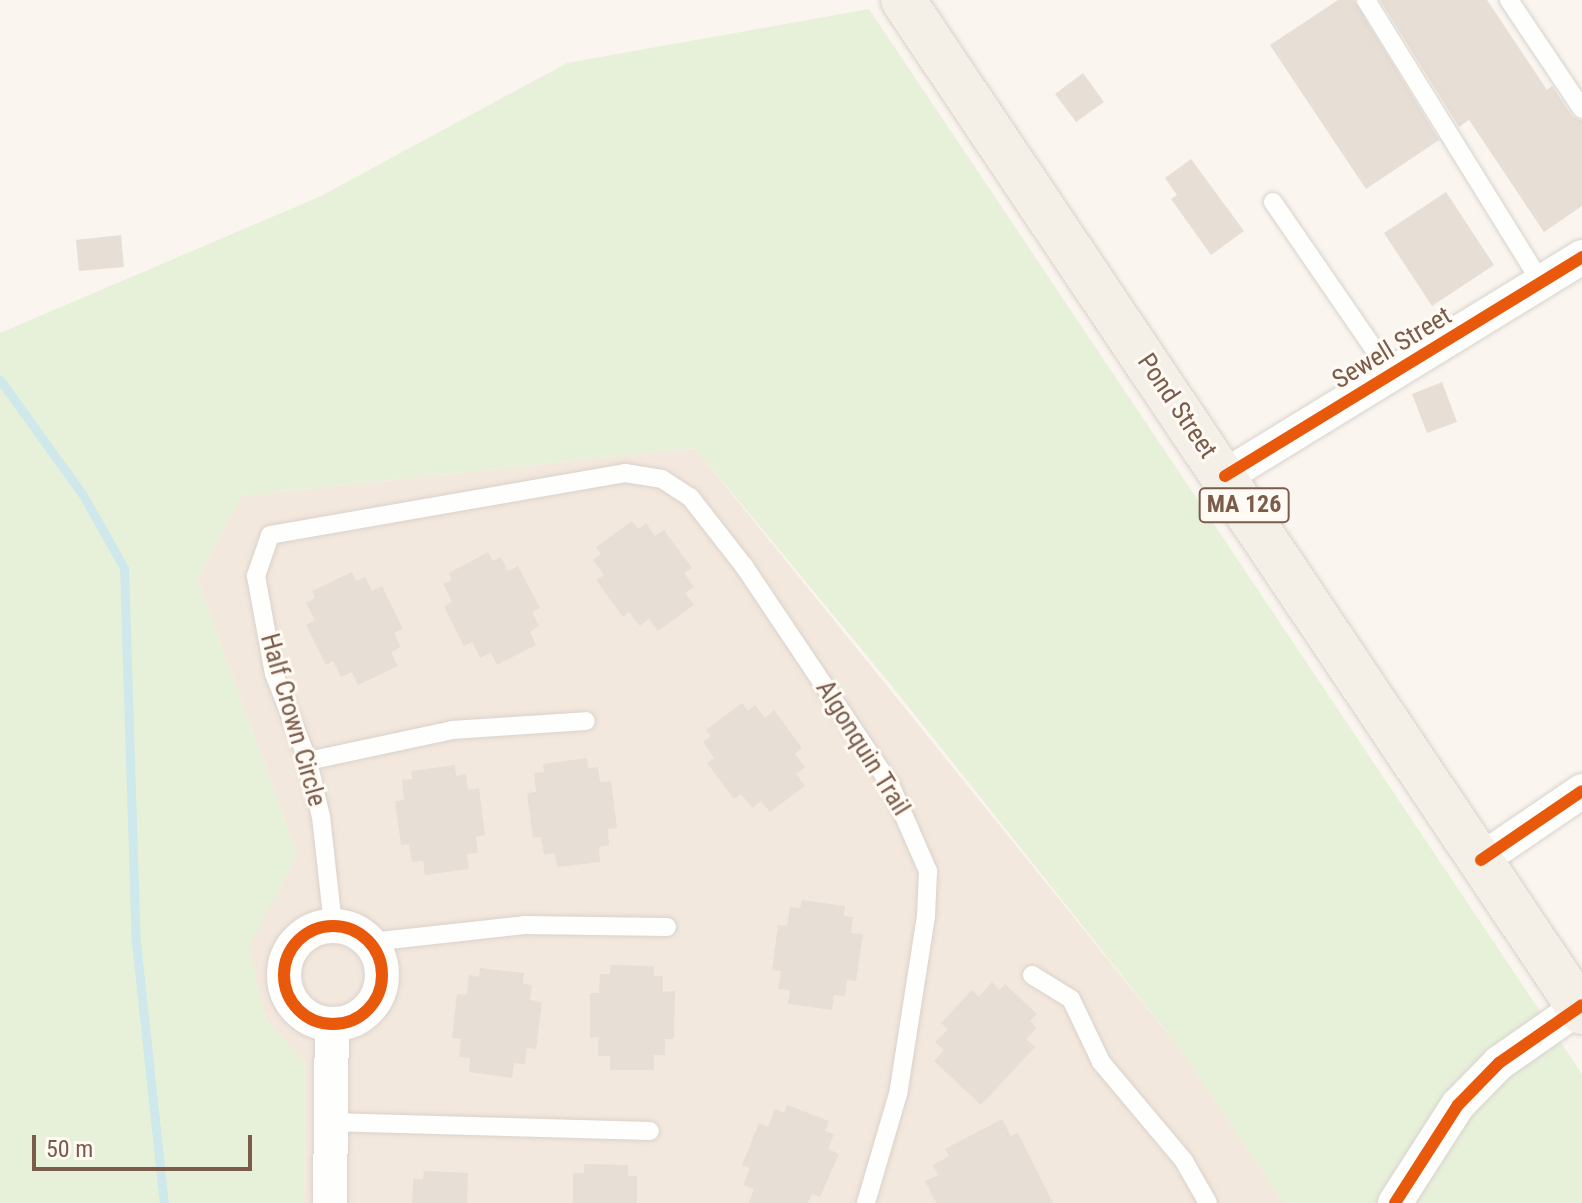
<!DOCTYPE html>
<html>
<head>
<meta charset="utf-8">
<style>
  body { margin:0 }
  #map { position:relative; width:1582px; height:1203px; overflow:hidden; background:#faf5ef; font-family:"Roboto Condensed",sans-serif }
  div>[style] { position:absolute }
  [style*='--x'] { left:calc(var(--x)*1px); top:calc(var(--y)*1px); width:calc(var(--w)*1px); rotate:calc(var(--a)*1deg) }
  .residential>* { inset:0; background:#f3e8dd }
  .green>* { inset:0; background:#e7f1da }
  .stream>* { height:9px; margin:-4.5px; padding:0 4.5px; transform-origin:4.5px; border-radius:4.5px; background:#cfe8eb }
  .building>* { inset:0; background:#e7ded6 }
  .roads { filter:drop-shadow(0 0 2px #d9d2cc) drop-shadow(0 0 2px #d9d2cc) }
  .lane>* { height:18px; margin:-9px; padding:0 9px; transform-origin:9px; border-radius:9px; background:#fefefd }
  .street>* { height:34px; margin:-17px; padding:0 17px; transform-origin:17px; border-radius:17px; background:#fefefd }
  .street>.ring { margin:-17px; padding:0; box-sizing:content-box; background:none; border:34px solid #fefefd; border-radius:50% }
  .primary>* { height:44px; margin:-22px; padding:0 22px; transform-origin:22px; border-radius:22px; background:#f4efe7 }
  .cycleway>* { height:12px; margin:-6px; padding:0 6px; transform-origin:6px; border-radius:6px; background:#e8590c }
  .cycleway>.ring { margin:-6px; padding:0; box-sizing:content-box; background:none; border:12px solid #e8590c; border-radius:50% }
  span { translate:-50% -50%; white-space:nowrap; text-align:center; line-height:1.15; -webkit-text-stroke:6px #fffaf3; paint-order:stroke }
  .shield-label span { padding:2px 6px; background:#fffaf3; border:2px solid; border-radius:6px; -webkit-text-stroke-width:0 }
  .shield-label { font-size:24px; color:#7b5c4b; font-weight:700 }
  .street-label { font-size:26px; color:#7b5c4b }
  .scale { position:absolute; left:32px; top:1135px; width:220px; height:36px; box-sizing:border-box; border:4px solid #7b5c4b; border-top:0; padding-left:10px; font-size:24px; line-height:28px; white-space:nowrap; color:#7b5c4b; -webkit-text-stroke:6px #fffaf3; paint-order:stroke }
</style>
</head>
<body>
<div id="map">
  <div class="residential">
    <i style="clip-path:polygon(695px 448px,1181px 1050px,1284px 1203px,304px 1203px,306px 1065px,265px 1018px,248px 947px,297px 854px,197px 579px,242px 496px)"></i>
  </div>
  <div class="green">
    <i style="clip-path:polygon(869px 9px,1582px 1074px,1582px 1203px,1284px 1203px,1181px 1050px,891px 685px,695px 448px,242px 496px,197px 579px,297px 854px,249px 947px,265px 1018px,306px 1065px,304px 1203px,0 1203px,0 333px,319px 197px,567px 63px)"></i>
  </div>
  <div class="stream">
    <i style="--x:0;--y:380;--w:142;--a:54.2"></i>
    <i style="--x:83;--y:495;--w:84;--a:60.7"></i>
    <i style="--x:124;--y:568;--w:374;--a:88.2"></i>
    <i style="--x:136;--y:942;--w:262;--a:83.9"></i>
  </div>
  <div class="building">
    <i style="clip-path:polygon(1338px 0,1354px 0,1439px 140px,1366px 189px,1270px 45px)"></i>
    <i style="clip-path:polygon(1380px 0,1487px 0,1547px 90px,1552px 86px,1572px 116px,1582px 121px,1582px 206px,1544px 232px,1469px 120px,1459px 127px)"></i>
    <i style="clip-path:polygon(1083px 73px,1104px 102px,1076px 122px,1055px 94px)"></i>
    <i style="clip-path:polygon(1191px 159px,1244px 231px,1211px 255px,1171px 199px,1177px 195px,1165px 178px)"></i>
    <i style="clip-path:polygon(1446px 192px,1494px 265px,1432px 306px,1384px 233px)"></i>
    <i style="clip-path:polygon(121px 235px,124px 267px,79px 271px,76px 240px)"></i>
    <i style="clip-path:polygon(1442px 382px,1457px 422px,1427px 433px,1412px 394px)"></i>
    <i style="clip-path:polygon(632px 521px,638px 529px,646px 523px,655px 536px,664px 530px,692px 568px,684px 573px,694px 587px,685px 593px,694px 605px,658px 631px,649px 619px,640px 626px,629px 612px,623px 617px,596px 580px,604px 575px,593px 560px,601px 554px,596px 547px)"></i>
    <i style="clip-path:polygon(488px 552px,493px 561px,501px 557px,508px 571px,518px 566px,540px 608px,532px 612px,539px 626px,530px 632px,536px 645px,497px 665px,491px 653px,480px 658px,472px 642px,464px 646px,444px 606px,452px 602px,443px 584px,452px 580px,449px 573px)"></i>
    <i style="clip-path:polygon(352px 572px,356px 581px,365px 577px,372px 591px,382px 586px,403px 629px,394px 633px,401px 647px,391px 652px,398px 666px,358px 685px,352px 672px,341px 677px,333px 661px,326px 665px,306px 625px,315px 620px,306px 603px,315px 598px,312px 591px)"></i>
    <i style="clip-path:polygon(742px 703px,748px 711px,755px 705px,765px 718px,774px 710px,802px 748px,795px 754px,805px 767px,796px 774px,805px 786px,770px 812px,761px 801px,752px 808px,741px 794px,734px 799px,707px 763px,714px 758px,703px 742px,711px 736px,706px 730px)"></i>
    <i style="clip-path:polygon(587px 758px,588px 768px,598px 767px,600px 782px,611px 781px,617px 828px,608px 829px,609px 845px,599px 847px,600px 862px,557px 867px,555px 853px,544px 855px,541px 837px,533px 838px,527px 793px,536px 792px,534px 773px,544px 772px,543px 764px)"></i>
    <i style="clip-path:polygon(455px 765px,456px 776px,466px 774px,468px 790px,479px 788px,485px 835px,476px 837px,478px 853px,467px 854px,469px 869px,425px 875px,423px 861px,412px 862px,409px 844px,401px 845px,395px 801px,404px 800px,402px 780px,412px 779px,411px 771px)"></i>
    <i style="clip-path:polygon(802px 900px,845px 906px,844px 916px,853px 917px,851px 933px,863px 934px,856px 981px,847px 980px,845px 996px,834px 995px,832px 1010px,788px 1004px,790px 990px,778px 989px,781px 971px,772px 970px,778px 925px,787px 926px,790px 907px,800px 908px)"></i>
    <i style="clip-path:polygon(610px 965px,654px 966px,654px 976px,663px 976px,663px 992px,675px 991px,674px 1039px,665px 1039px,665px 1055px,654px 1055px,654px 1070px,610px 1070px,610px 1056px,598px 1056px,598px 1037px,590px 1038px,590px 993px,599px 993px,600px 974px,610px 974px)"></i>
    <i style="clip-path:polygon(480px 968px,524px 973px,523px 984px,532px 985px,530px 1000px,542px 1002px,536px 1049px,527px 1048px,525px 1064px,514px 1063px,512px 1078px,469px 1072px,470px 1058px,459px 1057px,461px 1039px,452px 1038px,457px 994px,467px 995px,469px 975px,479px 977px)"></i>
    <i style="clip-path:polygon(992px 982px,999px 990px,1005px 984px,1037px 1014px,1030px 1021px,1037px 1028px,1026px 1039px,1035px 1047px,981px 1105px,934px 1061px,944px 1050px,935px 1042px,948px 1029px,941px 1023px,972px 990px,979px 997px)"></i>
    <i style="clip-path:polygon(787px 1105px,829px 1121px,825px 1131px,834px 1134px,828px 1149px,839px 1154px,820px 1197px,812px 1194px,808px 1203px,749px 1203px,754px 1189px,743px 1185px,750px 1168px,742px 1165px,759px 1123px,768px 1127px,775px 1109px,784px 1113px)"></i>
    <i style="clip-path:polygon(1002px 1119px,1011px 1136px,1018px 1133px,1053px 1203px,936px 1203px,925px 1181px,938px 1175px,933px 1165px,949px 1156px,945px 1149px)"></i>
    <i style="clip-path:polygon(584px 1164px,628px 1165px,628px 1176px,637px 1176px,637px 1203px,573px 1203px,573px 1173px,584px 1173px)"></i>
    <i style="clip-path:polygon(424px 1171px,468px 1173px,467px 1203px,412px 1203px,413px 1179px,423px 1179px)"></i>
  </div>
  <div class="roads">
    <div class="lane">
      <i style="--x:1366;--y:0;--w:332;--a:58.2"></i>
      <i style="--x:1509;--y:0;--w:131;--a:56.2"></i>
      <i style="--x:1273;--y:202;--w:209;--a:55.5"></i>
      <i style="--x:308;--y:761;--w:147;--a:-12.1"></i>
      <i style="--x:452;--y:730;--w:134;--a:-3.8"></i>
      <i style="--x:333;--y:925;--w:109;--a:-96.3"></i>
      <i style="--x:321;--y:817;--w:57;--a:-103.1"></i>
      <i style="--x:308;--y:761;--w:93;--a:-111.3"></i>
      <i style="--x:274;--y:674;--w:100;--a:-100.4"></i>
      <i style="--x:256;--y:576;--w:43;--a:-71.1"></i>
      <i style="--x:270;--y:535;--w:360;--a:-9.9"></i>
      <i style="--x:625;--y:473;--w:37;--a:9"></i>
      <i style="--x:662;--y:479;--w:33;--a:33"></i>
      <i style="--x:690;--y:497;--w:88;--a:52"></i>
      <i style="--x:744;--y:566;--w:262;--a:56.2"></i>
      <i style="--x:890;--y:784;--w:95;--a:66.4"></i>
      <i style="--x:928;--y:871;--w:45;--a:92.5"></i>
      <i style="--x:926;--y:916;--w:180;--a:98.9"></i>
      <i style="--x:898;--y:1094;--w:114;--a:106.4"></i>
      <i style="--x:371;--y:942;--w:154;--a:-6.3"></i>
      <i style="--x:524;--y:925;--w:143;--a:0.8"></i>
      <i style="--x:1032;--y:975;--w:46;--a:31.6"></i>
      <i style="--x:1071;--y:999;--w:70;--a:64.5"></i>
      <i style="--x:1101;--y:1062;--w:129;--a:50"></i>
      <i style="--x:1184;--y:1161;--w:48;--a:60.3"></i>
      <i style="--x:329;--y:1122;--w:321;--a:1.6"></i>
    </div>
    <div class="street">
      <i style="--x:1225;--y:476;--w:419;--a:-31.5"></i>
      <i style="--x:1481;--y:860;--w:122;--a:-34.3"></i>
      <i class="ring" style="left:284px;top:926px;width:64px;height:64px"></i>
      <i style="--x:330;--y:1203;--w:178;--a:-89.4"></i>
      <i style="--x:1395;--y:1203;--w:117;--a:-57.3"></i>
      <i style="--x:1458;--y:1105;--w:59;--a:-45.7"></i>
      <i style="--x:1499;--y:1063;--w:101;--a:-34.9"></i>
    </div>
    <div class="primary">
      <i style="--x:903;--y:0;--w:1219;--a:56.14"></i>
    </div>
  </div>
  <div class="cycleway">
    <i style="--x:1225;--y:476;--w:419;--a:-31.5"></i>
    <i style="--x:1481;--y:860;--w:122;--a:-34.3"></i>
    <i class="ring" style="left:284px;top:926px;width:86px;height:86px"></i>
    <i style="--x:1395;--y:1203;--w:117;--a:-57.3"></i>
    <i style="--x:1458;--y:1105;--w:59;--a:-45.7"></i>
    <i style="--x:1499;--y:1063;--w:101;--a:-34.9"></i>
  </div>
  <div class="shield-label">
    <span style="left:1244px;top:505px">MA 126</span>
  </div>
  <div class="street-label">
    <span style="left:1392px;top:348px;rotate:-31deg">Sewell Street</span>
    <span style="left:1177px;top:406px;rotate:56deg">Pond Street</span>
    <span style="left:293px;top:720px;rotate:74deg">Half Crown Circle</span>
    <span style="left:863px;top:748px;rotate:58deg">Algonquin Trail</span>
  </div>
  <div class="scale">50 m</div>
</div>
</body>
</html>
